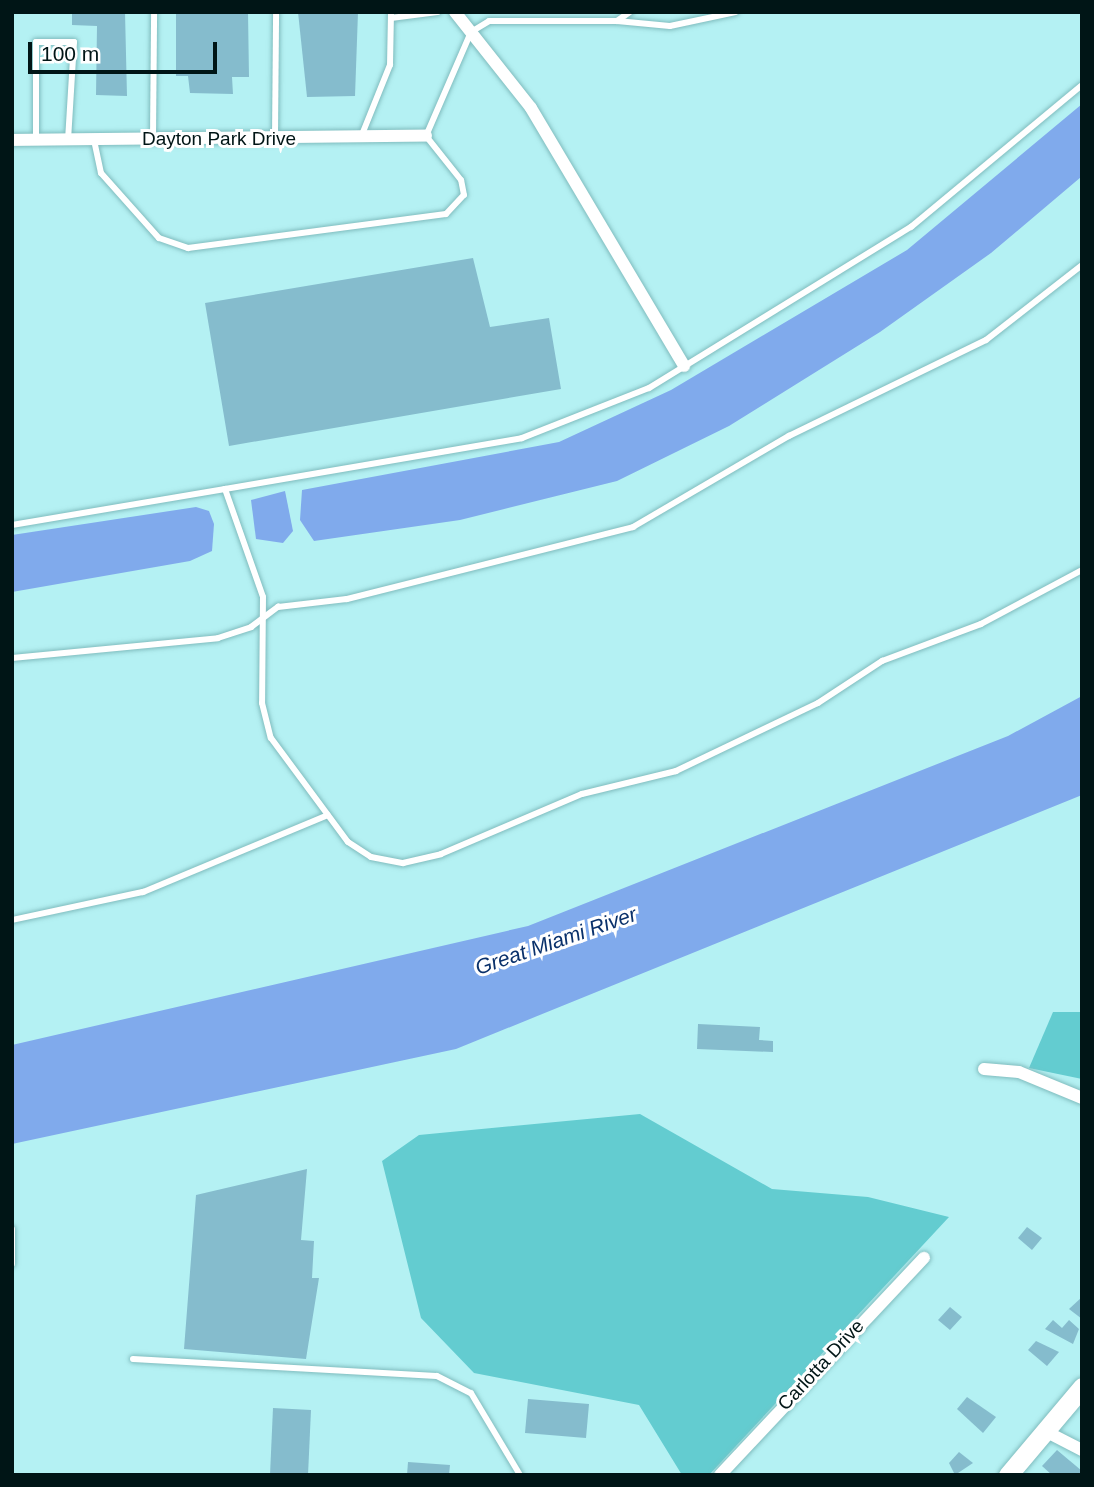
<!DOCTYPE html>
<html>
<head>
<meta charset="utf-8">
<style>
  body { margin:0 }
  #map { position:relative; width:1094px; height:1487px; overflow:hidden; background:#b4f1f3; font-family:Helvetica,sans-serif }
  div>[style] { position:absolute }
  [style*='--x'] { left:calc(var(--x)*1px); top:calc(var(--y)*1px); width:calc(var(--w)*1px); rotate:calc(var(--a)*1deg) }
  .green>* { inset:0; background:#63ccd0 }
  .water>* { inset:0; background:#80aaec }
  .building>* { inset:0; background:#85bccd }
  .roads { filter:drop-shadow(0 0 2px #80bcbe) drop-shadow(0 0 2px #80bcbe) }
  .lane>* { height:6px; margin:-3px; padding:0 3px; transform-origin:3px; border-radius:3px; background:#fff }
  .street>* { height:12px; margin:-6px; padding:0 6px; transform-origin:6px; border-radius:6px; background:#fff }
  .primary>* { height:19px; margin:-9.5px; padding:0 9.5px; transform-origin:9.5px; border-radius:9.5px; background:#fff }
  span { translate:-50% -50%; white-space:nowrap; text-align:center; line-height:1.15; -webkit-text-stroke:6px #fff; paint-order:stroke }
  .street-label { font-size:19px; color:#001516 }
  .water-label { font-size:21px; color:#0a316b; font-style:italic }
  .frame { position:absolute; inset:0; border:14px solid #001516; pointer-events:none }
  .scale { position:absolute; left:28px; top:42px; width:189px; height:32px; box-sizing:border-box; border:4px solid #001516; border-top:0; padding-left:9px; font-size:21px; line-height:24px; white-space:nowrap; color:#001516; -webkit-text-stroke:5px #fff; paint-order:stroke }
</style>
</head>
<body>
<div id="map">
  <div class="green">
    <i style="clip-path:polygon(1053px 1012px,1082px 1012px,1082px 1079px,1029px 1068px)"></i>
    <i style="clip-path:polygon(640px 1114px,772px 1189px,868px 1197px,949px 1217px,709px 1475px,682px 1475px,639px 1405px,474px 1373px,421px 1318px,382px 1161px,419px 1135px)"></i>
  </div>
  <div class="water">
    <i style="clip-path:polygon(1082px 104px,1081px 177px,991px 253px,880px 332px,729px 426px,617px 481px,460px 520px,314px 541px,300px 520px,302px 490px,559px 442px,671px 390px,907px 250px)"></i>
    <i style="clip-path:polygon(285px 491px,293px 531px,283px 543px,256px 539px,251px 500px)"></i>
    <i style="clip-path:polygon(196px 507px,209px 511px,214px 524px,212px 551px,190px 561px,12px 592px,12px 535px)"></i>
    <i style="clip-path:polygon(1082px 696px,1082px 795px,456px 1049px,12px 1144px,12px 1045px,528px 926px,1008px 736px)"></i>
  </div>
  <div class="building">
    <i style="clip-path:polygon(72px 12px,125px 12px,127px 96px,96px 95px,97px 26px,72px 25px)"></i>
    <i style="clip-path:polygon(176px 12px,248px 12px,249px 77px,232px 77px,233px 94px,190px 93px,188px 76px,176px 76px)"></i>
    <i style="clip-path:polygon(298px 12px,358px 12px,355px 96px,307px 97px)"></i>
    <i style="clip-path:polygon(473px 258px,490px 327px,549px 318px,561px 389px,229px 446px,205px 303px)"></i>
    <i style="clip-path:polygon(698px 1024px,760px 1027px,759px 1040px,773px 1041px,773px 1052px,697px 1049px)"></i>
    <i style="clip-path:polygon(307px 1169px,301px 1240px,314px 1241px,312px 1278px,319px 1278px,306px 1359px,184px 1349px,196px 1195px)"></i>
    <i style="clip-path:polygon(1027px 1227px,1042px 1238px,1032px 1250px,1018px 1238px)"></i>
    <i style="clip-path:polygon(1082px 1297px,1082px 1319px,1069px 1309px)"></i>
    <i style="clip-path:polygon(950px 1307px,962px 1317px,950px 1330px,938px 1320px)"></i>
    <i style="clip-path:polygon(1053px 1320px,1062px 1328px,1069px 1320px,1079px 1329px,1073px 1344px,1045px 1329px)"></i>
    <i style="clip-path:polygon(1036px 1341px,1059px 1352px,1047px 1366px,1028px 1350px)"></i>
    <i style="clip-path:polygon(967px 1397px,996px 1417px,983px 1433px,957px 1409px)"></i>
    <i style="clip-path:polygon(528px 1399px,589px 1404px,586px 1438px,525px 1433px)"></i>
    <i style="clip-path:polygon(273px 1408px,311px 1410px,308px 1475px,270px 1475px)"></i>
    <i style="clip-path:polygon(1057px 1450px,1082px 1471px,1081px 1475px,1052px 1475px,1042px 1466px)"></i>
    <i style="clip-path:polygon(959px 1452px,973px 1463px,955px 1475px,949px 1463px)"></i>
    <i style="clip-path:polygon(408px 1462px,450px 1465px,449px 1475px,407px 1475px)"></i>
  </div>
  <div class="roads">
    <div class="lane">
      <i style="--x:391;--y:18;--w:47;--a:-7.3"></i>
      <i style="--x:617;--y:21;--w:53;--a:5.4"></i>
      <i style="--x:670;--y:26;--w:67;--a:-12"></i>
      <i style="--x:275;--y:137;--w:125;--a:-89.5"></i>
      <i style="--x:361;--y:137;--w:78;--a:-68.1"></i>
      <i style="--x:390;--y:65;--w:53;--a:-88.9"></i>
      <i style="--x:153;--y:139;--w:127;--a:-89.5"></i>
      <i style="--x:36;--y:140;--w:98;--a:-90"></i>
      <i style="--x:36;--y:42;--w:38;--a:0"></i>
      <i style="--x:74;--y:42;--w:98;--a:93.5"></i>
      <i style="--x:94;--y:140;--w:34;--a:78"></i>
      <i style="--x:101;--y:173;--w:87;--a:48.3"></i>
      <i style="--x:159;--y:238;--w:31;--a:19"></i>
      <i style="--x:188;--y:248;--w:260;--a:-7.5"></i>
      <i style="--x:446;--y:214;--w:26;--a:-47"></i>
      <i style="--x:464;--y:195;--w:15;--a:-101"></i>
      <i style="--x:461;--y:180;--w:56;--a:-128.5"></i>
      <i style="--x:426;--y:136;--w:113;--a:-66.6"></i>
      <i style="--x:471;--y:32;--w:21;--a:-31"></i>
      <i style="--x:489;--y:21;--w:128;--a:0"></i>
      <i style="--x:617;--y:21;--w:16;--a:-35"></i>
      <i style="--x:225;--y:489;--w:301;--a:-9.7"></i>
      <i style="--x:522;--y:438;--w:136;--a:-21.5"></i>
      <i style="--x:649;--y:388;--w:308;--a:-31.6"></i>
      <i style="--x:911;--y:227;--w:222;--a:-39.7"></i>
      <i style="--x:12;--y:525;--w:216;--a:-9.6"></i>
      <i style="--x:225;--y:489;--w:114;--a:70.6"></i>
      <i style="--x:263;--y:597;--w:106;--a:90.5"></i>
      <i style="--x:262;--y:703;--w:36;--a:76"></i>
      <i style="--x:271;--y:738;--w:129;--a:53.5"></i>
      <i style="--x:348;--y:842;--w:27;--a:33"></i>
      <i style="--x:371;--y:857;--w:33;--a:11"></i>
      <i style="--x:403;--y:863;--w:39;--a:-13"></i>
      <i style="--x:441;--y:854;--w:153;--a:-23.1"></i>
      <i style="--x:582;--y:794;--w:97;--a:-13.7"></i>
      <i style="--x:676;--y:771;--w:157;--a:-25.6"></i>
      <i style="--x:818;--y:703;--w:77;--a:-33.3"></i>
      <i style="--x:882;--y:661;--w:106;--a:-20.5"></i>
      <i style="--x:981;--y:624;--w:115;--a:-28.1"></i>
      <i style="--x:12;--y:658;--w:207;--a:-5.5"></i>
      <i style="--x:218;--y:638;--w:35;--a:-18"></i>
      <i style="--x:251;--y:627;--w:34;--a:-37"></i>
      <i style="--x:278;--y:607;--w:69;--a:-6.6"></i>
      <i style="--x:347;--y:599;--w:295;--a:-14.1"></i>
      <i style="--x:633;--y:527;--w:181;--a:-30.3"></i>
      <i style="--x:789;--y:436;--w:219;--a:-26"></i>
      <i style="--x:986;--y:340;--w:122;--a:-38"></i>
      <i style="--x:12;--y:920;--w:134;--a:-12.1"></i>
      <i style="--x:143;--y:892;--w:200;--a:-22.6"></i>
      <i style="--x:12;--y:1229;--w:35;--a:90"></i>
      <i style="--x:133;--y:1359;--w:304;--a:3.2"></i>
      <i style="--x:437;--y:1376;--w:38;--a:27"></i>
      <i style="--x:471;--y:1393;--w:96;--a:59.1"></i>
    </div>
    <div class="street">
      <i style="--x:455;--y:12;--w:122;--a:51.6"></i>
      <i style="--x:531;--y:108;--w:300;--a:59.3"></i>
      <i style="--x:12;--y:140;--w:414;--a:-0.6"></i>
      <i style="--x:984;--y:1069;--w:35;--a:5"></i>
      <i style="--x:1019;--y:1072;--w:68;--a:22.4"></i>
      <i style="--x:1043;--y:1430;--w:44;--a:27.1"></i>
      <i style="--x:720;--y:1475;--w:298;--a:-46.8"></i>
    </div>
    <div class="primary">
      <i style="--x:1008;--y:1475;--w:115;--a:-49.9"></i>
    </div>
  </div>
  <div class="street-label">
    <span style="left:219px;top:139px">Dayton Park Drive</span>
    <span style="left:821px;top:1365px;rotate:-47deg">Carlotta Drive</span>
  </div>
  <div class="water-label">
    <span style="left:556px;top:941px;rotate:-19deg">Great Miami River</span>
  </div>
  <div class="frame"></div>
  <div class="scale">100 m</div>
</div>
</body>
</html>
